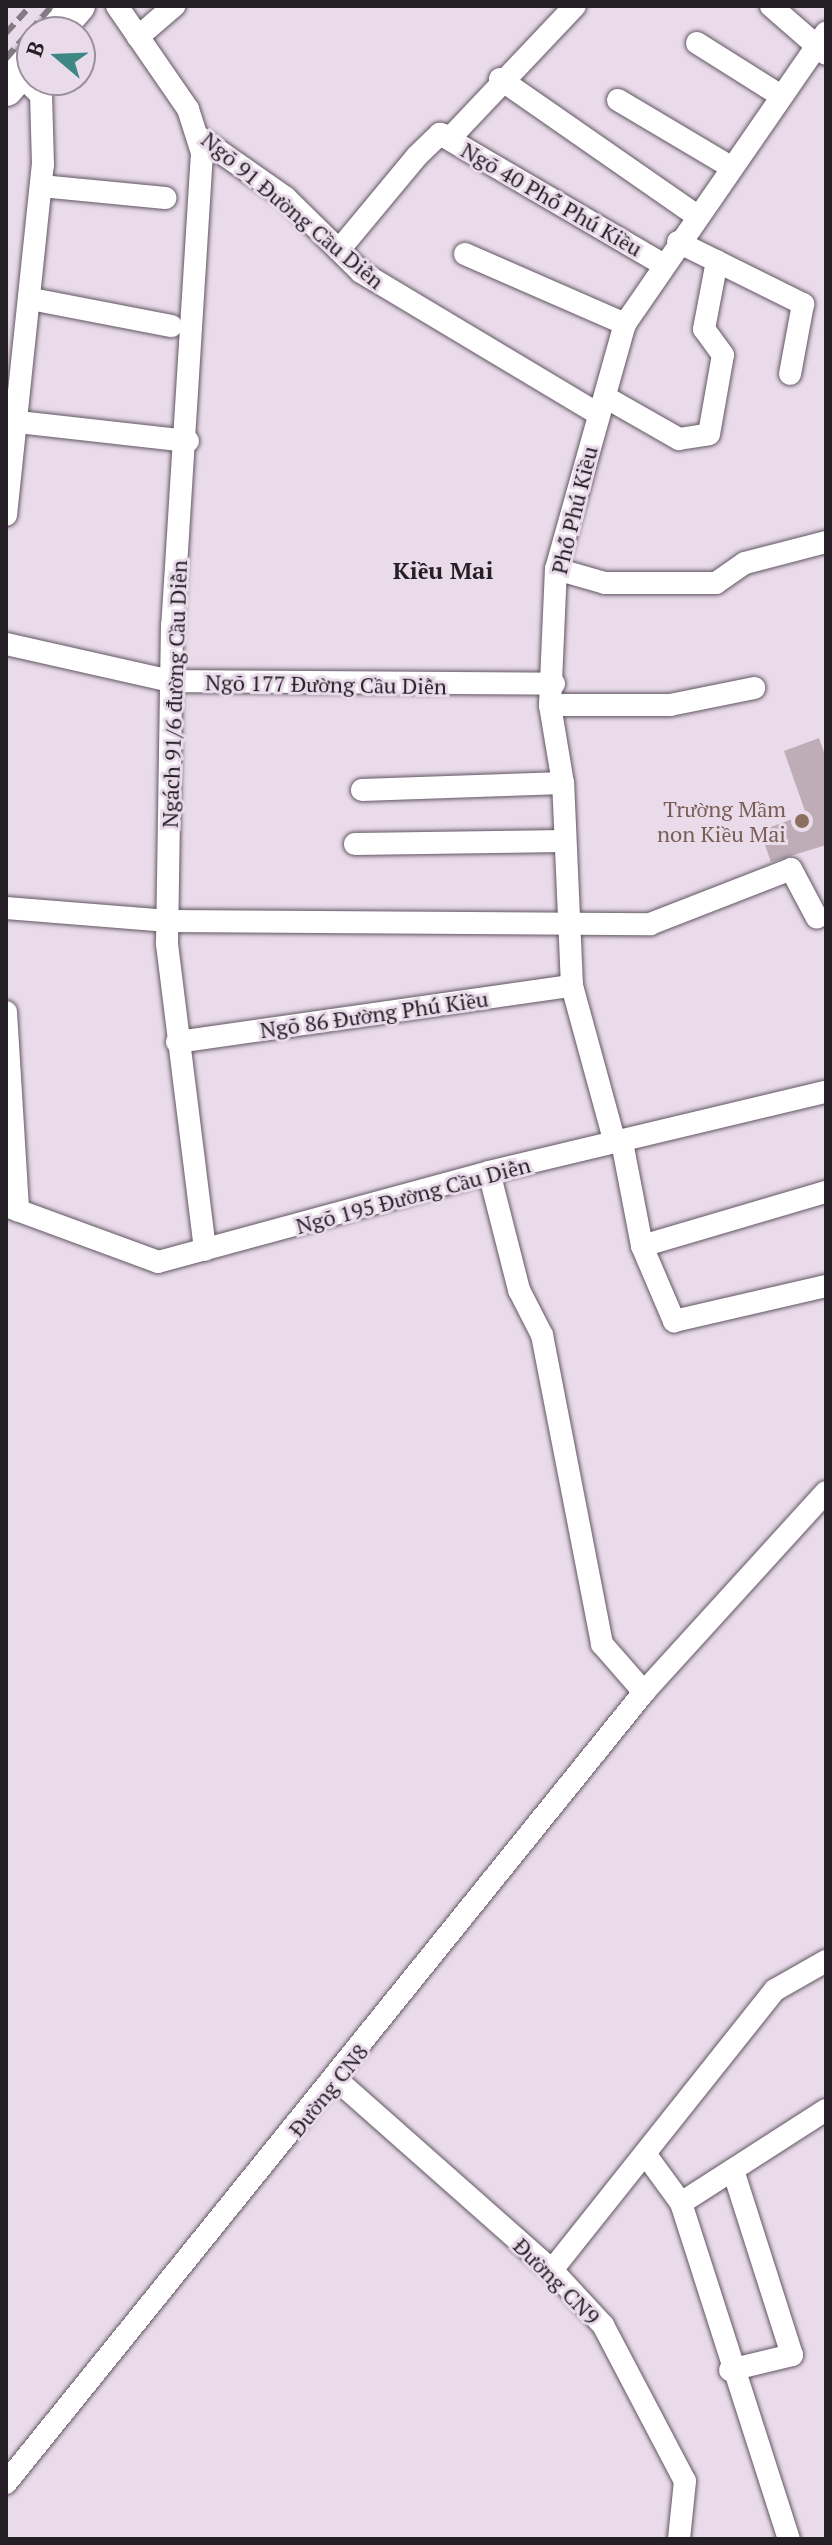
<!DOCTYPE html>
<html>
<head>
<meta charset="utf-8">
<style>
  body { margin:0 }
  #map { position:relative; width:832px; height:2545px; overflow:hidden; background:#e9dbea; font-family:"PT Serif",serif }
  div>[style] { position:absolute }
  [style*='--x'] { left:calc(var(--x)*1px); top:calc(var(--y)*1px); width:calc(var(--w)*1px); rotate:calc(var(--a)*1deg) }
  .building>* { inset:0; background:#beacb7 }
  .roads { filter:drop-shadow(0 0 2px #625663) drop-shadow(0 0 2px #625663) }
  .minor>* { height:22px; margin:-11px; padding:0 11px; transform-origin:11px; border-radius:11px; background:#fff }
  .highway>* { height:34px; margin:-17px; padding:0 17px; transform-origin:17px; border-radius:17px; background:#fff }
  .rail>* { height:6px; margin-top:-3px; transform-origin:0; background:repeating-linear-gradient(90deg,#837a84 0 12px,transparent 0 18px) }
  .dots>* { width:22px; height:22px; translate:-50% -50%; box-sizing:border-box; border:4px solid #e9dbea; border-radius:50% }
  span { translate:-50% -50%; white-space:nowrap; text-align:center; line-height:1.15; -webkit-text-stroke:6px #e9dbea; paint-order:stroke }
  .street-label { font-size:22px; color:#241f25 }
  .education-label { font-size:22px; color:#785e54 }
  .right { translate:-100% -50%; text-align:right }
  .neighbourhood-label { font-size:24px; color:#241f25; font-weight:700 }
  .frame { position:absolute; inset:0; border:8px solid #241f25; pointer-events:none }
  .north { position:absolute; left:16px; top:16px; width:80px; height:80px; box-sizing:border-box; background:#e9dbea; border:2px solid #9a909b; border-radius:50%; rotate:289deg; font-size:22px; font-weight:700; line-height:32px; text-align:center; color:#241f25 }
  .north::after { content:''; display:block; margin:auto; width:28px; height:36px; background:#3f8784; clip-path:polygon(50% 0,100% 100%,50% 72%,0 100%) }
</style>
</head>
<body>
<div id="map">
  <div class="building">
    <i style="clip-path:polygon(819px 738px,826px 758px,826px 845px,771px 862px,760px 831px,806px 814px,784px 751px)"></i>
  </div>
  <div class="roads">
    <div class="minor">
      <i style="--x:117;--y:6;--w:125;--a:55.4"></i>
      <i style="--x:188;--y:109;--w:46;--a:72.3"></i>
      <i style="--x:202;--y:153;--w:473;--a:93.6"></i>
      <i style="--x:172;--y:625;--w:319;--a:90.9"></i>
      <i style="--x:167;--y:944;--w:308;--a:82.9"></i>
      <i style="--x:771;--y:6;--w:73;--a:41.1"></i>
      <i style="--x:138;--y:37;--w:48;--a:-40.7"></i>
      <i style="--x:697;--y:43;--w:99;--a:32.2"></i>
      <i style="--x:500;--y:79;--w:239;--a:34.8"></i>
      <i style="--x:618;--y:100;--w:131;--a:30.7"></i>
      <i style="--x:440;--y:134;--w:259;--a:30.3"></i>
      <i style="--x:199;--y:137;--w:106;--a:35"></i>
      <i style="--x:286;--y:198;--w:105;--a:44.6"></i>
      <i style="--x:361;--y:272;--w:276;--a:30.9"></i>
      <i style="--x:41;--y:186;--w:125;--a:5.5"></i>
      <i style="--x:678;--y:242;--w:140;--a:26.4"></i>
      <i style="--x:803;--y:304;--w:71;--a:100.5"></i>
      <i style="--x:339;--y:250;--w:122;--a:-50.3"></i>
      <i style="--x:417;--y:156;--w:32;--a:-44"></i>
      <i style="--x:440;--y:134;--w:11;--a:15"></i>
      <i style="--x:451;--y:137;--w:180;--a:-46.6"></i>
      <i style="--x:465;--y:254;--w:175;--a:23.6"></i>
      <i style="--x:31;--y:299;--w:143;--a:10.9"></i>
      <i style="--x:607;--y:398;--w:83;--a:29.7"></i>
      <i style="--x:679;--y:439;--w:30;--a:-9"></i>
      <i style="--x:709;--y:434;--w:80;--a:-80"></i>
      <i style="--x:723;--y:355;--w:32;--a:-126"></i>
      <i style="--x:704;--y:329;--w:69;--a:-79.2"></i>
      <i style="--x:18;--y:422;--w:171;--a:6.4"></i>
      <i style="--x:6;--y:515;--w:352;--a:-84"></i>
      <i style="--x:43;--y:165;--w:70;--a:-91.6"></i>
      <i style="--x:41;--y:95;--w:30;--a:-136"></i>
      <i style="--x:556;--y:569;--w:51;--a:15.9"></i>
      <i style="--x:605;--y:583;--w:111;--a:0"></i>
      <i style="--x:716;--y:583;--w:35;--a:-35"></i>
      <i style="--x:745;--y:563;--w:84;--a:-14.5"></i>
      <i style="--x:6;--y:644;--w:168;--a:12.7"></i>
      <i style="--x:170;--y:681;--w:384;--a:0.4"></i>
      <i style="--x:550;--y:705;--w:120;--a:0"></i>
      <i style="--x:670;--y:705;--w:86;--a:-11.4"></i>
      <i style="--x:362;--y:790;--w:201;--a:-2"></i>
      <i style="--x:355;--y:844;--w:210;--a:-0.8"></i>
      <i style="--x:6;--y:908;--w:163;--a:4.6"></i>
      <i style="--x:168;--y:921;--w:482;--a:0.4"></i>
      <i style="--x:650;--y:924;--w:151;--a:-21.3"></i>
      <i style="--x:791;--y:869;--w:55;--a:62"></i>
      <i style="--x:6;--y:1012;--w:199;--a:86.5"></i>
      <i style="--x:177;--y:1042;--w:399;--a:-8.1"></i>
      <i style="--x:622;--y:1142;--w:106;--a:79.1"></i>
      <i style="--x:642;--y:1246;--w:82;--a:66.9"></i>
      <i style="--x:674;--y:1321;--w:156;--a:-13"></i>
      <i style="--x:615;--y:1143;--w:163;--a:-105.3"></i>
      <i style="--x:572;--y:986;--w:203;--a:-92.5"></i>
      <i style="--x:563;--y:783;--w:79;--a:-99.5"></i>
      <i style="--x:550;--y:705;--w:136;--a:-87.5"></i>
      <i style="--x:556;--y:569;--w:255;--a:-74.3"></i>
      <i style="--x:625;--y:324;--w:354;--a:-55.4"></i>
      <i style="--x:489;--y:1172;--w:122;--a:75.7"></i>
      <i style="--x:519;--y:1290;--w:51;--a:62.9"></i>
      <i style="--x:542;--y:1335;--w:315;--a:79"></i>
      <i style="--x:602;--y:1644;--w:64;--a:48.8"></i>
      <i style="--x:6;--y:1206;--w:162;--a:20.2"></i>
      <i style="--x:158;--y:1262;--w:343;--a:-15.2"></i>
      <i style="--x:489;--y:1172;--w:346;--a:-13.4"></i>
      <i style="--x:642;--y:1246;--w:192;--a:-16.4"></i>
      <i style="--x:337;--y:2080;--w:287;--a:41.5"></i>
      <i style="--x:552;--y:2270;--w:75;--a:47.2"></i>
      <i style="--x:603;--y:2325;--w:176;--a:62.3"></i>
      <i style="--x:685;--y:2481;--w:58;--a:95.9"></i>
      <i style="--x:646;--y:2155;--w:59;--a:53.9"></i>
      <i style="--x:681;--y:2203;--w:353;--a:72.2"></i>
      <i style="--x:681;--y:2203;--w:172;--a:-32.7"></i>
      <i style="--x:552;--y:2270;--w:358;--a:-51.5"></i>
      <i style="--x:775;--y:1990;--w:59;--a:-29.6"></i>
      <i style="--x:730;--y:2370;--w:64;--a:-13.6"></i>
      <i style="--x:792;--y:2355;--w:194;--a:-107.7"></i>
      <i style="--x:6;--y:2483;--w:1016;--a:-51.11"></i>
      <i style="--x:644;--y:1692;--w:270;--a:-47.7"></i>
    </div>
    <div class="highway">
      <i style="--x:55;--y:32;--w:35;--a:-49"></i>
      <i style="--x:6;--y:89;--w:40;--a:-49"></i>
    </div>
  </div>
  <div class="rail">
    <i style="--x:6;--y:33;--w:36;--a:-48"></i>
    <i style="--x:6;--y:58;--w:69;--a:-48.5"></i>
  </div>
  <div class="dots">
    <i style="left:802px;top:821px;background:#8d6e63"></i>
  </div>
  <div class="street-label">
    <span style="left:552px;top:199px;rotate:30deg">Ngõ 40 Phố Phú Kiều</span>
    <span style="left:293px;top:210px;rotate:40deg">Ngõ 91 Đường Cầu Diễn</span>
    <span style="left:574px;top:510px;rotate:-76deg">Phố Phú Kiều</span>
    <span style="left:326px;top:684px;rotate:1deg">Ngõ 177 Đường Cầu Diễn</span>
    <span style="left:174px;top:694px;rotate:-88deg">Ngách 91/6 đường Cầu Diễn</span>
    <span style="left:374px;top:1014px;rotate:-8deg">Ngõ 86 Đường Phú Kiều</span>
    <span style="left:413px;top:1195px;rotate:-15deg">Ngõ 195 Đường Cầu Diễn</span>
    <span style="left:328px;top:2090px;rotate:-51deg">Đường CN8</span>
    <span style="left:557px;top:2281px;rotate:45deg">Đường CN9</span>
  </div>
  <div class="education-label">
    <span class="right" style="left:786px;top:821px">Trường Mầm<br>non Kiều Mai</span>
  </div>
  <div class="neighbourhood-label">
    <span style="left:443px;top:571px">Kiều Mai</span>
  </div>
  <div class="frame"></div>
  <div class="north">B</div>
</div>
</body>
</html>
